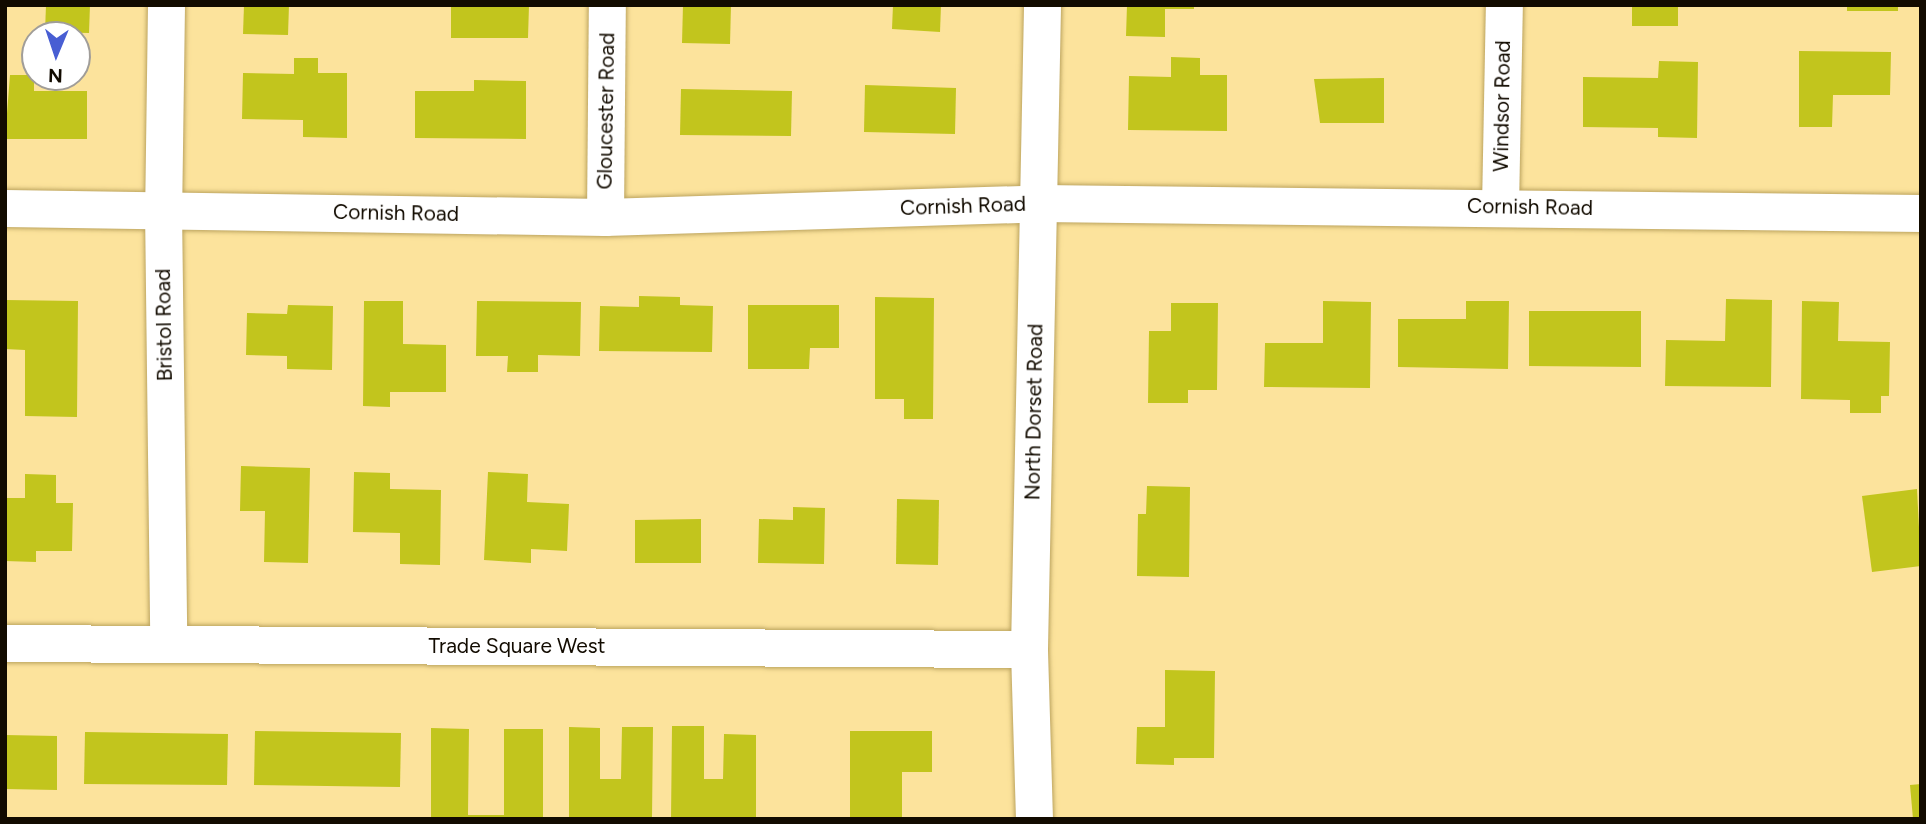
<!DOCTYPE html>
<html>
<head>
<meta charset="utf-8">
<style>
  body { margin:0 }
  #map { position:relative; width:1926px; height:824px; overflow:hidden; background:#fce39c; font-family:Figtree,sans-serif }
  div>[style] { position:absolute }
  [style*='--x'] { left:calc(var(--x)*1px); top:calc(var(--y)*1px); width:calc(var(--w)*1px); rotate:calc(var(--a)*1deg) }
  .building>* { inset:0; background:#c2c51d }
  .roads { filter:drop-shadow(0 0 2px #bca45f) drop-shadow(0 0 2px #bca45f) }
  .minor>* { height:37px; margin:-18.5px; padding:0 18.5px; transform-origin:18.5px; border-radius:18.5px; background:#fff }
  span { translate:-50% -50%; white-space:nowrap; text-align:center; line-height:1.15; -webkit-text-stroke:6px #fff; paint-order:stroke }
  .street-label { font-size:21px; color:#120b00 }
  .frame { position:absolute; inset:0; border:7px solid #120b00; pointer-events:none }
  .north { position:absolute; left:21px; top:21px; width:70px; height:70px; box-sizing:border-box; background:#fff; border:2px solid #a09d99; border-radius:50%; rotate:182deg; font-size:19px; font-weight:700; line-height:28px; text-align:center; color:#120b00 }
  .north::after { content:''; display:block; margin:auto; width:24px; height:32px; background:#485ed3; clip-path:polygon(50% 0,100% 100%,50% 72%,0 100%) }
</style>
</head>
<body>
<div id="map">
  <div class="building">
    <i style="clip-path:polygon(46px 5px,90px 5px,89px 33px,45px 32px)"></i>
    <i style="clip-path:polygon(244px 5px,289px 5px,288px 35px,243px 34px)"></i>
    <i style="clip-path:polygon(451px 5px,529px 5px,528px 38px,451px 38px)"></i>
    <i style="clip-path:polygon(683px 5px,731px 5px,730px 44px,682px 43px)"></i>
    <i style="clip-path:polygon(893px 5px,941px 5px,940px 32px,892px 29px)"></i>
    <i style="clip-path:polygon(1127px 5px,1194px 5px,1194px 9px,1165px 9px,1165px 37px,1126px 36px)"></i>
    <i style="clip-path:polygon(1632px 5px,1678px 5px,1678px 26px,1632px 26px)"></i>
    <i style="clip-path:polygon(1847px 5px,1898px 5px,1898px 11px,1847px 11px)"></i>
    <i style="clip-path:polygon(1799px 51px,1891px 52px,1890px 95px,1833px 95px,1832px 127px,1799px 127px)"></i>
    <i style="clip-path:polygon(1171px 57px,1200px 58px,1200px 75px,1227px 75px,1227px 131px,1128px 130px,1129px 76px,1171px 77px)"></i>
    <i style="clip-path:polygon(294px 58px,318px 58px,318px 73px,347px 73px,347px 138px,303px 137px,303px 120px,242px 119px,243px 73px,294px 74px)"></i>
    <i style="clip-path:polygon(1659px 61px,1698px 62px,1697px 138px,1658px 137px,1658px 128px,1583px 127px,1583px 77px,1658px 78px)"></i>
    <i style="clip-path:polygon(10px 75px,34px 75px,34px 91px,87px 91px,87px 139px,5px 139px)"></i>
    <i style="clip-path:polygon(1384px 78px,1384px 123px,1320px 123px,1314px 79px)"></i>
    <i style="clip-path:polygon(474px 80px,526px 81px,526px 139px,415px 138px,415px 91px,474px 91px)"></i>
    <i style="clip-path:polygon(865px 85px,956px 88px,955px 134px,864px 132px)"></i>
    <i style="clip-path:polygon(681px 89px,792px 91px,791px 136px,680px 135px)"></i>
    <i style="clip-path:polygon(639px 296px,680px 297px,680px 305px,713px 306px,712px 352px,599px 351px,600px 306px,639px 307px)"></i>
    <i style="clip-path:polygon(875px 297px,934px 298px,933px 419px,904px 419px,904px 399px,875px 399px)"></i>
    <i style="clip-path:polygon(1726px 299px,1772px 300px,1771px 387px,1665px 386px,1666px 340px,1725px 341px)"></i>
    <i style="clip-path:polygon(5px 300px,78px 301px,77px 417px,25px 416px,25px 350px,5px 349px)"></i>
    <i style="clip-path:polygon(364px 301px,403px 301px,403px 344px,446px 345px,446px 392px,390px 392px,390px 407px,363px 406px)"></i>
    <i style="clip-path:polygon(477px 301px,581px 302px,580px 356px,538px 355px,538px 372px,507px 372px,508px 356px,476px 356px)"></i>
    <i style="clip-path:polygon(1323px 301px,1371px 302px,1370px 388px,1264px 387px,1265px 343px,1323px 343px)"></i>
    <i style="clip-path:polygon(1466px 301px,1509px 301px,1508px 369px,1398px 367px,1398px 319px,1466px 319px)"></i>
    <i style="clip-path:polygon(1802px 301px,1839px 302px,1838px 341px,1890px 342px,1889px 396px,1881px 396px,1881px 413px,1850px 413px,1850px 400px,1801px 399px)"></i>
    <i style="clip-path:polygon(1171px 303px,1218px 303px,1217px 390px,1188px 390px,1188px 403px,1148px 403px,1149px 331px,1171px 331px)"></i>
    <i style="clip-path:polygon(288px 305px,333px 306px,332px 370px,287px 369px,287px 356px,246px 355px,247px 313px,287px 314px)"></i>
    <i style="clip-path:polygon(748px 305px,839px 305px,839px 348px,810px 348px,809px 369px,748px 369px)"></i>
    <i style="clip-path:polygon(1529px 311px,1641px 311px,1641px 367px,1529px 366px)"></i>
    <i style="clip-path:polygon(241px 466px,310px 468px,308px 563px,264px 562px,265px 511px,240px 511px)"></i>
    <i style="clip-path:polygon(354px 472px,390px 473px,390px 489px,441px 490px,440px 565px,400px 564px,400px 533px,353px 532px)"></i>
    <i style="clip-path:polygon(488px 472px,528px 474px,527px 502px,569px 504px,567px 551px,531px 549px,531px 563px,484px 560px)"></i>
    <i style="clip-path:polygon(25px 474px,56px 475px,56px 503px,73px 503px,72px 551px,36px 551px,36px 562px,5px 561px,5px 498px,25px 498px)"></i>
    <i style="clip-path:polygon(1147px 486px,1190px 487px,1189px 577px,1137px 576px,1138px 514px,1146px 514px)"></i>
    <i style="clip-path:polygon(1917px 489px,1921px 566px,1872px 572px,1862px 496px)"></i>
    <i style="clip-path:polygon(897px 499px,939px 500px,938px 565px,896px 564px)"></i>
    <i style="clip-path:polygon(793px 507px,825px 508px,824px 564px,758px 563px,759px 519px,793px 520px)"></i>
    <i style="clip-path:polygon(701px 519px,701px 563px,635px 563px,635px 520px)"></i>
    <i style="clip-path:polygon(1165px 670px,1215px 671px,1214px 758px,1174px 758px,1174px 765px,1136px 764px,1137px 727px,1165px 727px)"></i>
    <i style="clip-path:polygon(672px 726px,704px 726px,704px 779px,723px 779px,724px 734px,756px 735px,756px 819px,671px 819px)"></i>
    <i style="clip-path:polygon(569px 727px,600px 728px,600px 779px,621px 779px,622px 727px,653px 727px,652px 819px,569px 819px)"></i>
    <i style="clip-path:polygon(431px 728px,469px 729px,468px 815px,504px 815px,504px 729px,543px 729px,543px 819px,431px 819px)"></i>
    <i style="clip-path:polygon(255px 731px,401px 733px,400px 787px,254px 785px)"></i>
    <i style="clip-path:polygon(850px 731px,932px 731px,932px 772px,902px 772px,902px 819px,850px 819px)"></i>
    <i style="clip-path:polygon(85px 732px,228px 734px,227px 785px,84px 784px)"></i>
    <i style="clip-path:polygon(5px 735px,57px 736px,57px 790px,5px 789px)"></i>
    <i style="clip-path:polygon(1921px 784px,1921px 819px,1913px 819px,1910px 785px)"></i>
  </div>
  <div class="roads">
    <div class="minor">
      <i style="--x:166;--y:5;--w:203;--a:90.8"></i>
      <i style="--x:163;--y:208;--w:436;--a:89.3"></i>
      <i style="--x:1500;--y:207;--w:202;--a:-88.9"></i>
      <i style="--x:5;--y:208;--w:600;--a:0.86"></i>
      <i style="--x:605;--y:217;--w:434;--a:-1.8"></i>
      <i style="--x:1039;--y:203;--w:882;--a:0.65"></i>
      <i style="--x:605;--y:217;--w:212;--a:-89.5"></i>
      <i style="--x:5;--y:643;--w:1024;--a:0.34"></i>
      <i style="--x:1034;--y:819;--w:170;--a:-91.7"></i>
      <i style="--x:1029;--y:649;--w:644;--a:-88.84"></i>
    </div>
  </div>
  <div class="street-label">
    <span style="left:1502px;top:106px;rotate:-89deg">Windsor Road</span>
    <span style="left:606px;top:111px;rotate:-89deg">Gloucester Road</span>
    <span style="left:963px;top:206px;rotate:-2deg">Cornish Road</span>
    <span style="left:1530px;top:207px;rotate:1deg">Cornish Road</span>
    <span style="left:396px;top:213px;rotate:1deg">Cornish Road</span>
    <span style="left:164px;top:325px;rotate:-91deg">Bristol Road</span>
    <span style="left:1034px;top:412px;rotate:-89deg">North Dorset Road</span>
    <span style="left:517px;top:646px">Trade Square West</span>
  </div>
  <div class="frame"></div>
  <div class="north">N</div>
</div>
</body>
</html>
